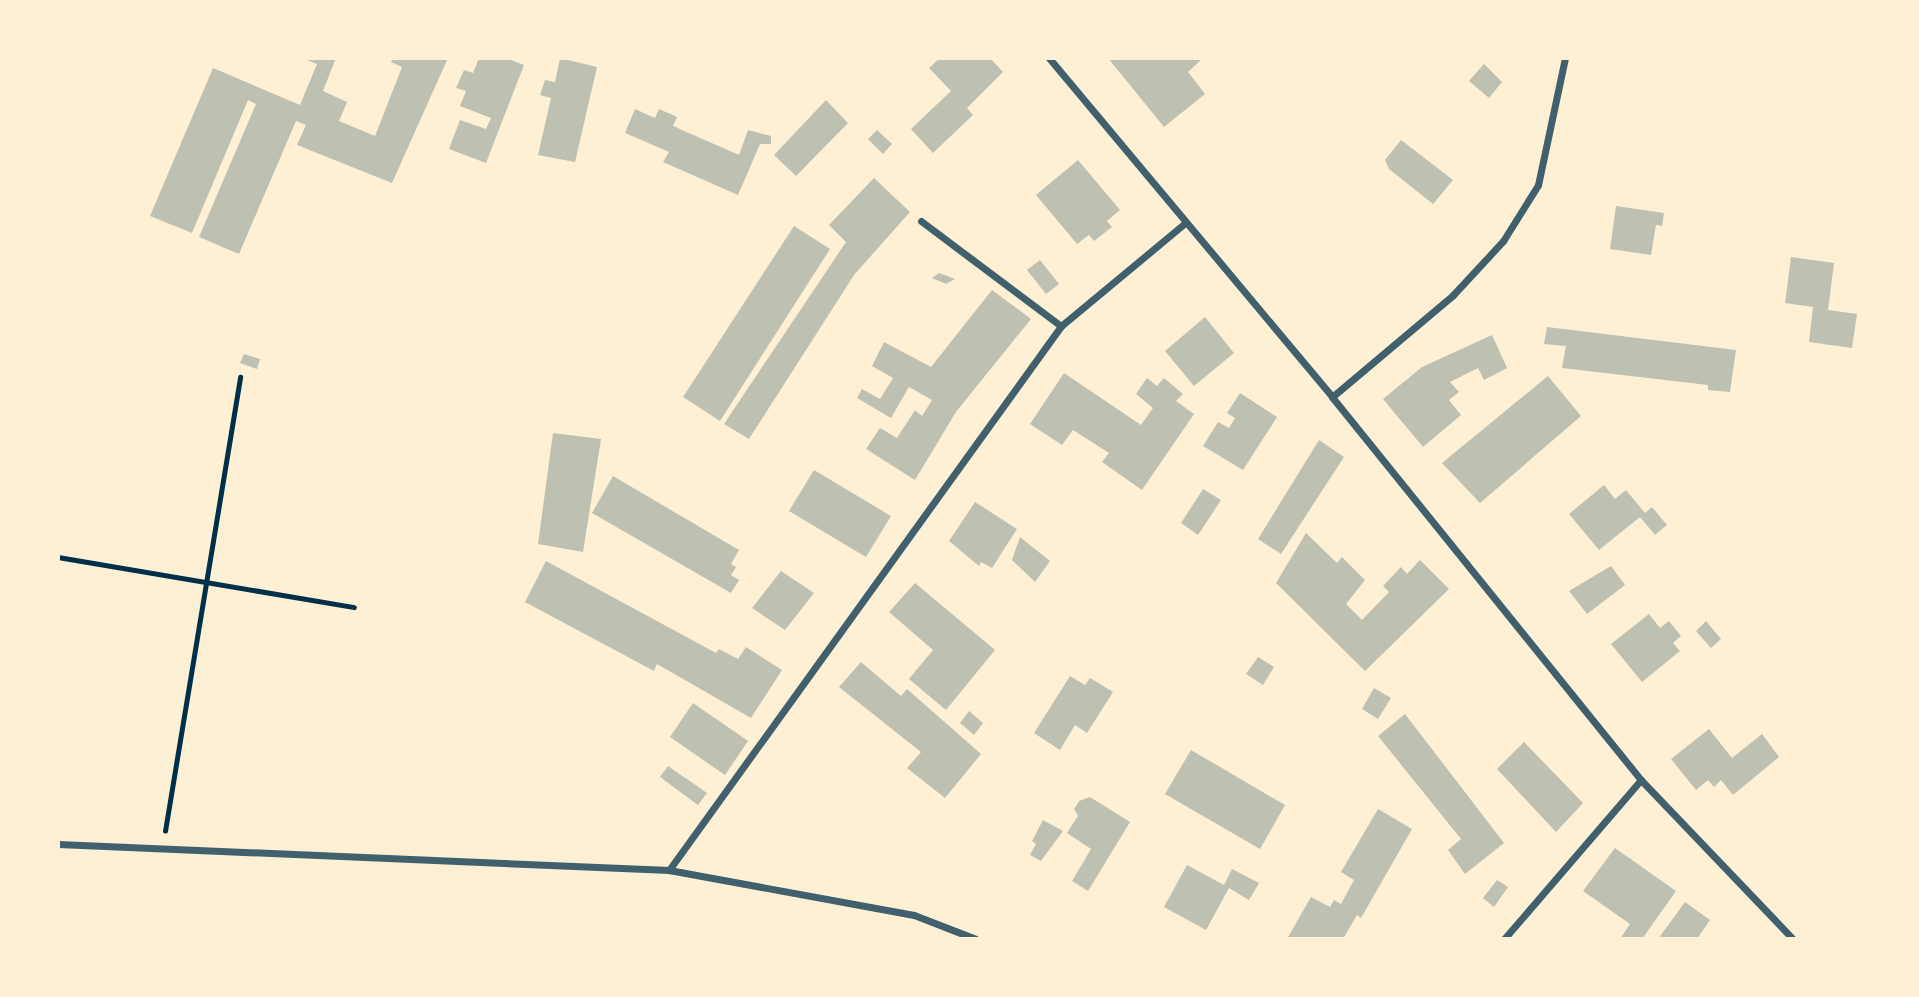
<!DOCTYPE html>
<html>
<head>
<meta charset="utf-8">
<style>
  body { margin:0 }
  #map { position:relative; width:1919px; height:997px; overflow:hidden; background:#fdf0d5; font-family:"Roboto Condensed",sans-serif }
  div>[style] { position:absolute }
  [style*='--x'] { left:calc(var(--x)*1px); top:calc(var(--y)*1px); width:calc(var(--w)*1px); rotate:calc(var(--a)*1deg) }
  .building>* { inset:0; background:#bec0b2 }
  .path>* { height:4.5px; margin:-2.25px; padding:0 2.25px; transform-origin:2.25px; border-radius:2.25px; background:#003049 }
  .minor>* { height:7px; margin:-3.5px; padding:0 3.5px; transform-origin:3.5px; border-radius:3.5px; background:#3f606c }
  span { translate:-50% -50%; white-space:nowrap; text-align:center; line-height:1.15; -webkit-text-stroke:5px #fdf0d5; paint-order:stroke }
  .frame { position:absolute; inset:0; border:60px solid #fdf0d5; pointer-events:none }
</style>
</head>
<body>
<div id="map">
  <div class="building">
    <i style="clip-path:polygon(302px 58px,336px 58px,323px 91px,347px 102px,339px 121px,375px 136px,402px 67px,391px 62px,393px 58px,448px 58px,392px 183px,297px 145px,306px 125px,296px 121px,239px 254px,199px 237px,256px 104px,248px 100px,192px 233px,150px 216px,213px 68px,300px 105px,317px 64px)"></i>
    <i style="clip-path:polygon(479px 58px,506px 58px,524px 65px,486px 163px,449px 149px,460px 120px,486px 129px,491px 118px,460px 106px,466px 91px,456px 88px,464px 70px,473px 73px)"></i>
    <i style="clip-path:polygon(560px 58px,597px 67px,575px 162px,538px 155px,551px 98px,540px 95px,545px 80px,555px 82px)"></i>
    <i style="clip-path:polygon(940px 58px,990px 58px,1003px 72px,967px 108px,973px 115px,933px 153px,911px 129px,951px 91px,929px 68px)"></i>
    <i style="clip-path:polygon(1108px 58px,1203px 58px,1188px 72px,1205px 94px,1164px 127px)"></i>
    <i style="clip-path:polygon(1484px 64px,1502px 82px,1489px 98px,1469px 81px)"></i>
    <i style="clip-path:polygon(826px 100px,848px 123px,796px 176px,774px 155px)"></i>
    <i style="clip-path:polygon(635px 109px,655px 118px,659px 109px,677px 117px,673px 126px,739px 155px,748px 130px,771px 136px,771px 144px,760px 144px,738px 195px,663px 162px,669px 152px,625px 133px)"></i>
    <i style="clip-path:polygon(877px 130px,892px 144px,883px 154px,868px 139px)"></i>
    <i style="clip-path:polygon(1401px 140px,1453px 180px,1433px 204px,1389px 169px,1385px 160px)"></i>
    <i style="clip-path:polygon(1078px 160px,1120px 210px,1107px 221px,1112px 227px,1094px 241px,1089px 235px,1077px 244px,1036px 195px)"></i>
    <i style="clip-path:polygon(874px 178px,910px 212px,854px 275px,749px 439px,724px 424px,846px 242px,829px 225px)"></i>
    <i style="clip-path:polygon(1616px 206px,1664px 213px,1662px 226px,1656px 225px,1651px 255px,1610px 249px)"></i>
    <i style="clip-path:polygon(794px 226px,830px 249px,720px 421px,683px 397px)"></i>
    <i style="clip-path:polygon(1791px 257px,1834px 263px,1828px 310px,1857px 314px,1852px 348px,1809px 342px,1813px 307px,1785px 303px)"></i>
    <i style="clip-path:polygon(1040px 260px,1059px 284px,1046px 294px,1027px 270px)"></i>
    <i style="clip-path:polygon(939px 273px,955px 279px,946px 284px,932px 278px)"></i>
    <i style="clip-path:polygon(992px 290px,1031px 319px,956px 412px,915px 480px,866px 449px,880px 428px,897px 438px,915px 410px,922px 416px,932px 400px,909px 387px,891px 418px,857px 398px,862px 389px,880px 399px,893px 378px,872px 366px,884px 342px,931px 367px)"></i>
    <i style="clip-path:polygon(1205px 317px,1234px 353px,1194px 386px,1165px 351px)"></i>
    <i style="clip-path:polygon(1547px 327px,1736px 350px,1730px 392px,1708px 390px,1708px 385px,1562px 368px,1566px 346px,1544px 344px)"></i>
    <i style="clip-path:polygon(1492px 335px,1507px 368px,1484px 380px,1478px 368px,1450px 382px,1459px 392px,1449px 400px,1461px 415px,1423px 447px,1383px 399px,1422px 367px)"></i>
    <i style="clip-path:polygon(244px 354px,260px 359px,257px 369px,240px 363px)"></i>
    <i style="clip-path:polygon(1064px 373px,1141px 425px,1153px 408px,1136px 394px,1147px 378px,1157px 386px,1164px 378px,1183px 394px,1176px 401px,1194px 414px,1142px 490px,1102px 462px,1109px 453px,1073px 430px,1062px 445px,1030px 424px)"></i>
    <i style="clip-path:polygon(1548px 376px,1581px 416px,1480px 503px,1442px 463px)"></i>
    <i style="clip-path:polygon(1240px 393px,1277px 417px,1243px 470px,1203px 446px,1218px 422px,1229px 428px,1235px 418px,1227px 413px)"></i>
    <i style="clip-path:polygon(553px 433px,601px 439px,583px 552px,538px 544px)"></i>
    <i style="clip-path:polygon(1319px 440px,1344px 457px,1281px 554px,1258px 539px)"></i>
    <i style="clip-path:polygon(814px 470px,891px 516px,866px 557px,789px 511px)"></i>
    <i style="clip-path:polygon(613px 476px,739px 550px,731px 564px,736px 567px,731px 575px,739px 580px,731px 593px,592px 513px)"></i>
    <i style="clip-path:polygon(1604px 485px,1615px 499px,1626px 490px,1645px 513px,1652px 507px,1667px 525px,1655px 535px,1640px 517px,1599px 550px,1569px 514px)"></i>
    <i style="clip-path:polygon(1203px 489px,1221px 500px,1198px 535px,1181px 523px)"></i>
    <i style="clip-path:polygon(975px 502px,1017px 529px,992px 568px,981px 562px,979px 566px,949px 541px)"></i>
    <i style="clip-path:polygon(1306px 533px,1337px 563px,1342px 557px,1365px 580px,1346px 604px,1362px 620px,1389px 592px,1383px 586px,1401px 567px,1407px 574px,1420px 560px,1449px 589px,1365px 671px,1276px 583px)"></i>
    <i style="clip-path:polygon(1020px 537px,1050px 561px,1035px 582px,1012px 560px)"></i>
    <i style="clip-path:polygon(546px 561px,716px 653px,719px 649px,738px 659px,746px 647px,782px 670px,751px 718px,657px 664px,654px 671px,525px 602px)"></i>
    <i style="clip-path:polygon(1611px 566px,1625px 585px,1587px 614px,1569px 591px)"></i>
    <i style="clip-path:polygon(781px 571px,814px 593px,785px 630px,752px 608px)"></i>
    <i style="clip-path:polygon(915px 583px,995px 650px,946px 710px,909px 679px,933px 650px,889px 612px)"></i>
    <i style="clip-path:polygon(1649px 614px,1660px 628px,1669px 621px,1681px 636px,1673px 643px,1680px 651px,1642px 682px,1611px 644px)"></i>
    <i style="clip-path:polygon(1706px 621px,1721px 639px,1711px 648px,1696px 631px)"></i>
    <i style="clip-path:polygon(1258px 657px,1274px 667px,1263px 685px,1246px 674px)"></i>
    <i style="clip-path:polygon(861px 662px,901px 696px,907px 689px,981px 754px,945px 798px,907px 768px,921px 752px,839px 687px)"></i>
    <i style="clip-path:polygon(1070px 676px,1085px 685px,1090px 678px,1113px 692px,1087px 733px,1075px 725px,1060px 750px,1034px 733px)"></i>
    <i style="clip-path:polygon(1374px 688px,1391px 698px,1378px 719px,1362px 709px)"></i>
    <i style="clip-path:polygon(693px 703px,748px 741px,725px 775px,670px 737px)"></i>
    <i style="clip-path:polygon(969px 711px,983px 723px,974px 735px,960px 723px)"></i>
    <i style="clip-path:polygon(1405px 714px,1504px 843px,1465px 874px,1448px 850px,1461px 839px,1378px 736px)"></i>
    <i style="clip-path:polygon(1709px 729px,1732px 758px,1762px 734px,1779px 757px,1733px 795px,1721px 780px,1714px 787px,1708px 780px,1696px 790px,1671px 759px)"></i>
    <i style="clip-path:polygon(1524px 742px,1583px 803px,1556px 832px,1497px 769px)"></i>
    <i style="clip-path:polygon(1191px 750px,1285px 805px,1260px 849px,1165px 794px)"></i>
    <i style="clip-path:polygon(668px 766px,707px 793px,698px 805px,660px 777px)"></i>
    <i style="clip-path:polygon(1090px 797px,1130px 822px,1088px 891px,1072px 881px,1091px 849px,1067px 833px,1078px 816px,1074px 809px,1079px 801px)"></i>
    <i style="clip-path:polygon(1378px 809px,1412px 829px,1361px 918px,1357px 915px,1343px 939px,1287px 939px,1311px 897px,1330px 907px,1334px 900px,1341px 904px,1354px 880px,1341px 872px)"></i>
    <i style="clip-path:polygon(1043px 820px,1063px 831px,1041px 861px,1030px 855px,1036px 844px,1032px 841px)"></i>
    <i style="clip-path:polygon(1615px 848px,1676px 891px,1642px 939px,1620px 939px,1630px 924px,1583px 891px)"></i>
    <i style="clip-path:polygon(1187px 865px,1224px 885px,1232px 869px,1259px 883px,1249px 900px,1229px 888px,1206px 930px,1164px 907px)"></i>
    <i style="clip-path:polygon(1497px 880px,1508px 887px,1494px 907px,1483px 898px)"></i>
    <i style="clip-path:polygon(1685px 902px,1710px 920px,1697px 939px,1658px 939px)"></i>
  </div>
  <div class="path">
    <i style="--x:58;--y:557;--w:300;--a:9.6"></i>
    <i style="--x:165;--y:831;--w:460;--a:-80.6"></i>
  </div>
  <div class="minor">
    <i style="--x:1049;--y:58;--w:442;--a:50.1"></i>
    <i style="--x:1332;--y:397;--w:492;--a:51.1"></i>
    <i style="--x:1641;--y:780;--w:220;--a:46.3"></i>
    <i style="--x:921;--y:221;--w:175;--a:36.9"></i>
    <i style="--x:1332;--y:397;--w:158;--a:-40.1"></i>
    <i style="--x:1453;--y:295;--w:74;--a:-47.2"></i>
    <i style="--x:1503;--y:241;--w:66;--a:-58"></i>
    <i style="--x:1538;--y:185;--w:130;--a:-78"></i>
    <i style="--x:58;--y:844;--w:612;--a:2.44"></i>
    <i style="--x:669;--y:870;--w:249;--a:10.4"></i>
    <i style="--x:914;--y:915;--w:66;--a:21.2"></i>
    <i style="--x:669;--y:870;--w:671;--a:-54.22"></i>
    <i style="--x:1061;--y:326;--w:161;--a:-39.7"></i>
    <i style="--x:1504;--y:939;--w:210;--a:-49.3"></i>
  </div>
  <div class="frame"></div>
</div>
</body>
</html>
